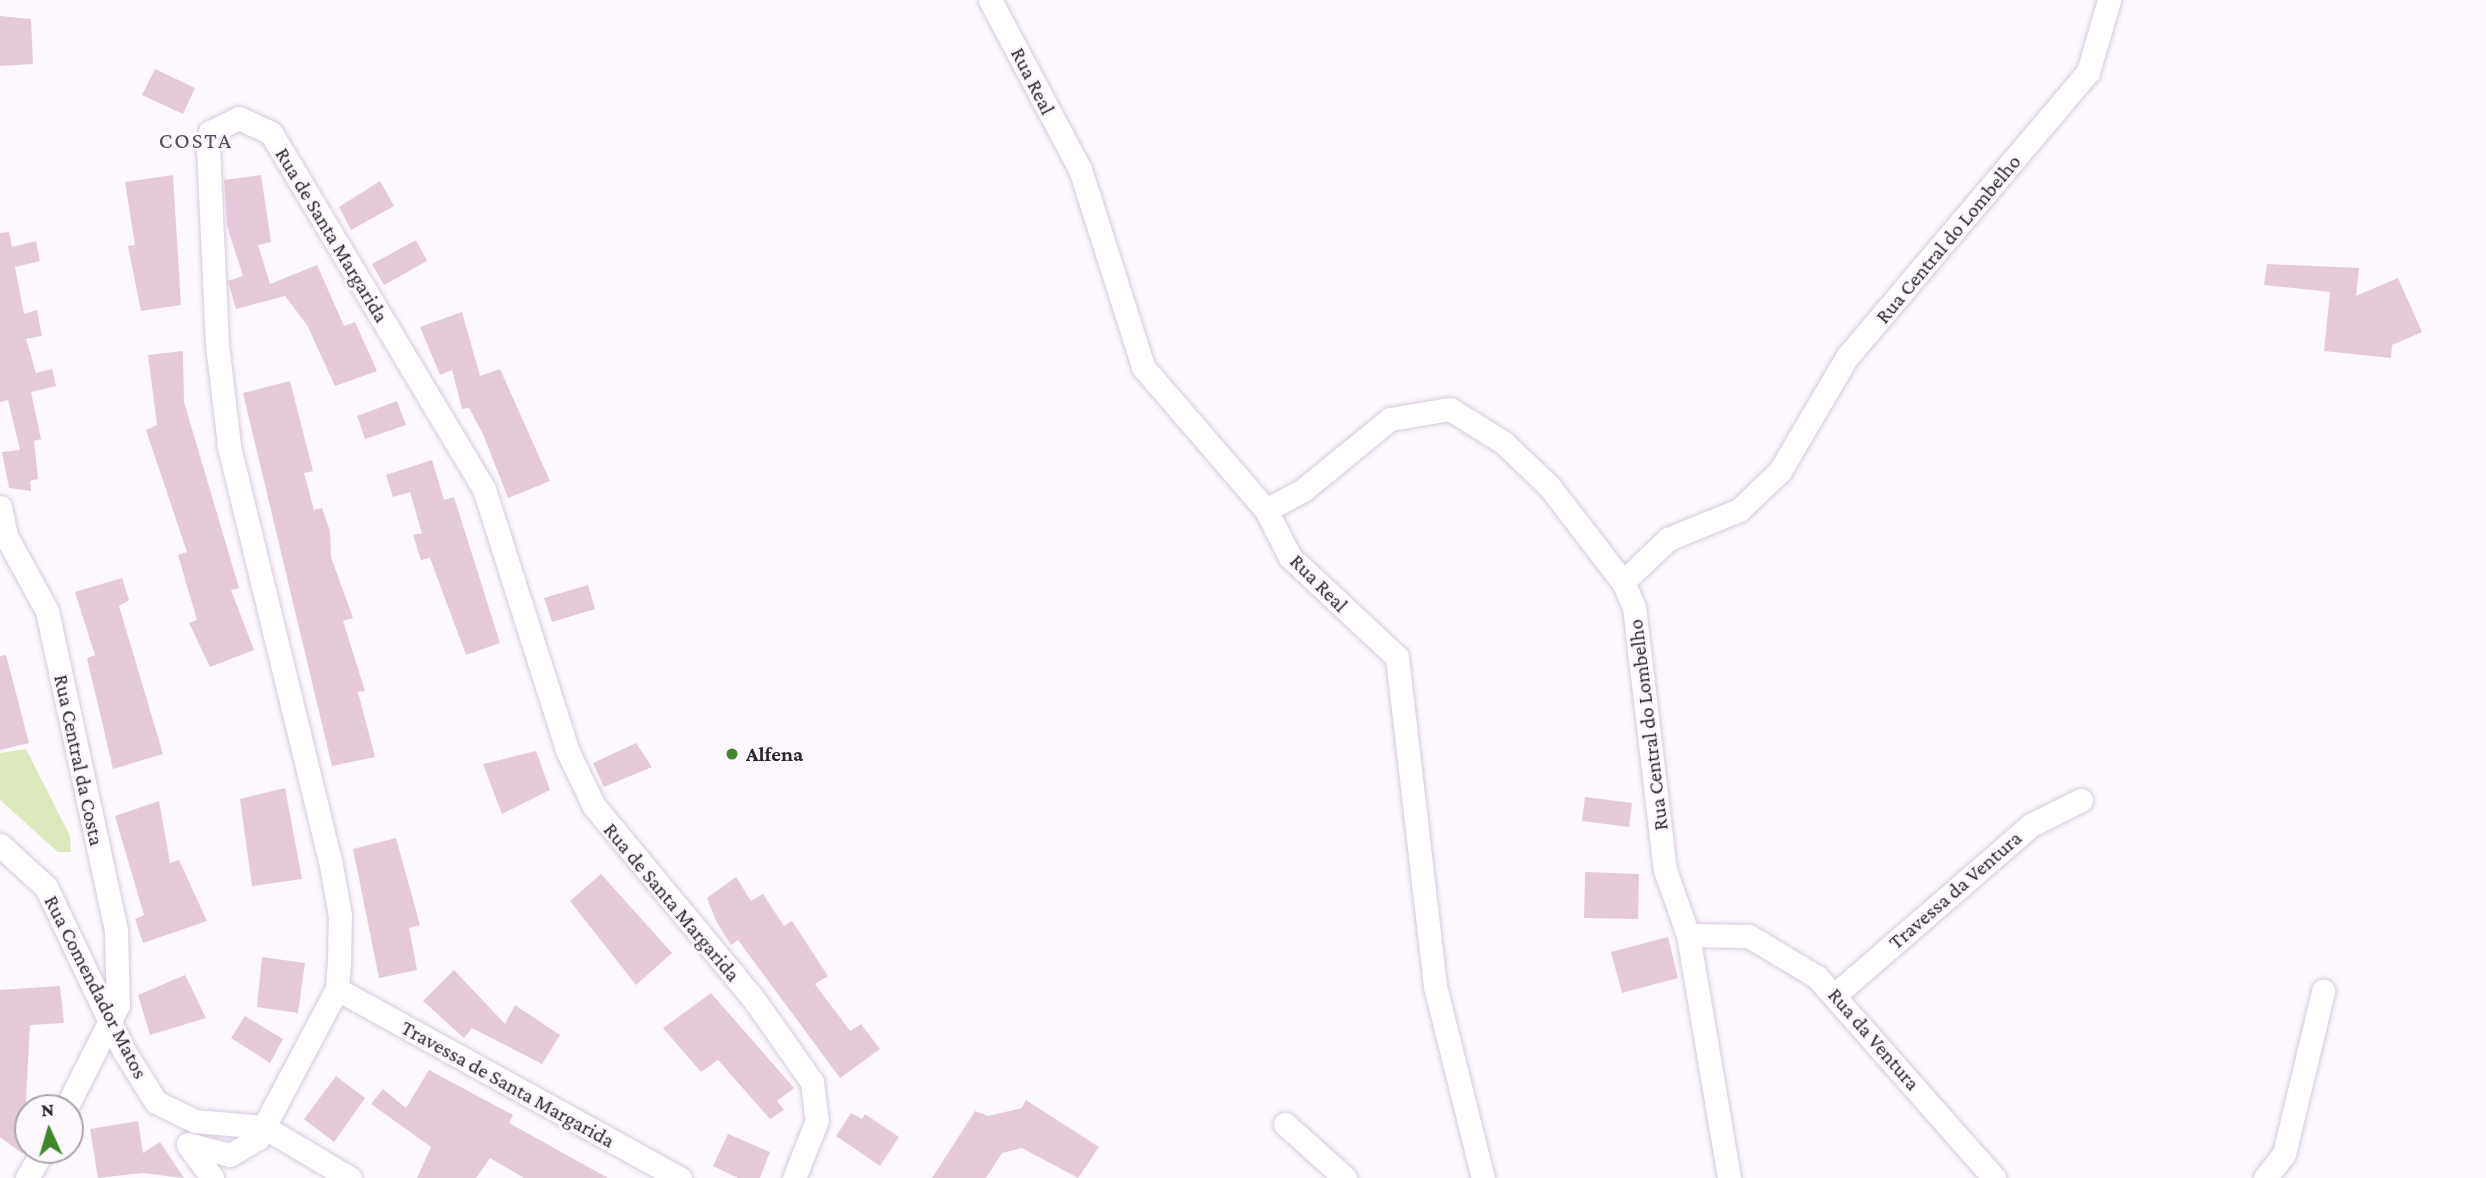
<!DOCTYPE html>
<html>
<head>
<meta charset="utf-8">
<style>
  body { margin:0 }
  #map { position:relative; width:2486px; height:1178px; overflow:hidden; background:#fcf8fd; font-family:"Crimson Pro",serif }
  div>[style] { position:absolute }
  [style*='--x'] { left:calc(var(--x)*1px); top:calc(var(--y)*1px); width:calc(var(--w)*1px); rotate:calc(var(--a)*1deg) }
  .green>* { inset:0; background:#dbe9bd }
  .building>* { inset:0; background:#e4cad9 }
  .roads { filter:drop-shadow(0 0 2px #d7c8df) drop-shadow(0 0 2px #d7c8df) }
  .minor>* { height:23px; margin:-11.5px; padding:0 11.5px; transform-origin:11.5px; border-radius:11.5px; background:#fff }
  .dots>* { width:19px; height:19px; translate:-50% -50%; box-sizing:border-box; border:4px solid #fcf8fd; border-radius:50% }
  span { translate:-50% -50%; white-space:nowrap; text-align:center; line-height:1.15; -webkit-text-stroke:6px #fcf8fd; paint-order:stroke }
  .street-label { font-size:21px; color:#2c262f }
  .poi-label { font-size:21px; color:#2c262f; font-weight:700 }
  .left { translate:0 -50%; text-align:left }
  .neighbourhood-label { font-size:23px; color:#594c5f; letter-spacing:2px }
  .north { position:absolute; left:14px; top:1094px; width:70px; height:70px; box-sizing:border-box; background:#fcf8fd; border:2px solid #a9a4ab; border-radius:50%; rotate:356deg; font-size:19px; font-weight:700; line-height:28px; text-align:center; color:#2c262f }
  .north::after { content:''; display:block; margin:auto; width:24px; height:32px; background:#41862a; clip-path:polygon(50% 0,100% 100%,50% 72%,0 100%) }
</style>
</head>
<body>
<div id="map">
  <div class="green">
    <i style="clip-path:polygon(26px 749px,70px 836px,71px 852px,58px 852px,0 800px,0 753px)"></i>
  </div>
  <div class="building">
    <i style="clip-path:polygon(0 16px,31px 19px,33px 64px,0 66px)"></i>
    <i style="clip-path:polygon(155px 69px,195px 88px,183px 114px,142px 95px)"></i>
    <i style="clip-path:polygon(173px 175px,181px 305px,141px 311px,128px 246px,135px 245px,125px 182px)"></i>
    <i style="clip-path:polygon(261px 175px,271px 242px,258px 245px,270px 284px,317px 265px,344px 326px,355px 322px,377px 371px,335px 386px,307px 325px,285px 296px,236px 309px,228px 281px,243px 276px,227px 226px,224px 180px)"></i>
    <i style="clip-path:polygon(380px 181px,394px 206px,351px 230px,339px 207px)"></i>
    <i style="clip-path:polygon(9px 232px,12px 247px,36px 241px,40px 261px,15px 267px,24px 314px,37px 310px,42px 336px,26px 339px,36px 373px,52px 369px,56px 386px,31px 392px,41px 439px,34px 441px,38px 479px,30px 481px,31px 491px,9px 488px,2px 452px,20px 450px,8px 400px,0 402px,0 233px)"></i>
    <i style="clip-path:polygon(416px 240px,427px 261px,384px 285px,372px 264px)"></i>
    <i style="clip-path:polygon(2267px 264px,2359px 268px,2356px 296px,2398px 278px,2422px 332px,2392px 345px,2391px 358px,2324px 351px,2330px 292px,2264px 285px)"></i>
    <i style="clip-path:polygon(462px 312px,480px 376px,500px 369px,550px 481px,508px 498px,483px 434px,469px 408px,462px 409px,452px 370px,440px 375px,420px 327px)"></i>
    <i style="clip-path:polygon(183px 351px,184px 402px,239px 588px,231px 590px,254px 650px,210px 667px,189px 623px,197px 620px,178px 555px,187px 552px,146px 430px,157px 425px,148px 355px)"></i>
    <i style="clip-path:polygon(290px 381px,313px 471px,304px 473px,314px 510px,322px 508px,330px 531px,331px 557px,353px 618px,343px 621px,365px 691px,358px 692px,375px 757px,332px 766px,243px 393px)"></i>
    <i style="clip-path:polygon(397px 401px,406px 425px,365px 439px,357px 416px)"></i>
    <i style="clip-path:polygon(432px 460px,444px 500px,454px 497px,500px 643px,466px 655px,430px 558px,421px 560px,413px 535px,422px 533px,410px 492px,393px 497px,386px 475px)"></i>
    <i style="clip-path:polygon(122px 578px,129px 600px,119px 606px,163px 754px,113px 769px,87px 658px,95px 655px,75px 592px)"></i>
    <i style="clip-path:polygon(588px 585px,595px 609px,552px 622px,544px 598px)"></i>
    <i style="clip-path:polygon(6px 655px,29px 743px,0 750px,0 656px)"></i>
    <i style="clip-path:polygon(636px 743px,652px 767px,604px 787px,593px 763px)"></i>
    <i style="clip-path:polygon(536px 751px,550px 790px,502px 814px,483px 764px)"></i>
    <i style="clip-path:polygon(285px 788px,302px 879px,252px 886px,240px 799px)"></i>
    <i style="clip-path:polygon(1585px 797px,1632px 803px,1629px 827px,1582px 821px)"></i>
    <i style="clip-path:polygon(159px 801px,170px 863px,179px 860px,207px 921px,143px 943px,135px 919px,144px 915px,115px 816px)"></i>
    <i style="clip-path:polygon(396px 838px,420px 925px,409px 928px,417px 970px,379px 978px,353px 849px)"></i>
    <i style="clip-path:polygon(1585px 872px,1639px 874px,1638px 919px,1584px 918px)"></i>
    <i style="clip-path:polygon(601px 874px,672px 953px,636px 985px,570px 901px)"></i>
    <i style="clip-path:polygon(736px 877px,751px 901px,763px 894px,784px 926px,792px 921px,828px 976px,815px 984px,850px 1031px,861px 1024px,880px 1049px,840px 1078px,738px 940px,731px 945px,717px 923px,707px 898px)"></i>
    <i style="clip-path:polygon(1668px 937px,1678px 978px,1622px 993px,1611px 952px)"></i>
    <i style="clip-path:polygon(262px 957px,305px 963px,298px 1013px,257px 1007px)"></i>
    <i style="clip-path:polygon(454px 970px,505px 1024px,515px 1005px,560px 1035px,542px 1064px,472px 1028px,464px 1038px,423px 1001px)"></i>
    <i style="clip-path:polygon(185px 975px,206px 1018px,150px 1035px,138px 995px)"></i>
    <i style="clip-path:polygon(60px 986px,64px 1023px,30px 1025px,23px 1154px,0 1137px,0 990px)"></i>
    <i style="clip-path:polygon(711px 993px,794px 1088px,777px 1101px,784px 1110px,770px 1119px,718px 1060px,701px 1072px,663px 1028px)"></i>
    <i style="clip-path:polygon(245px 1016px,283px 1039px,270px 1063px,231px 1038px)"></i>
    <i style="clip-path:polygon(429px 1070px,513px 1115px,509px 1123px,608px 1178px,524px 1178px,490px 1158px,476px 1178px,417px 1178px,431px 1147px,371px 1104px,383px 1089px,406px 1108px)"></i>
    <i style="clip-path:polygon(336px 1076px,365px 1098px,334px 1142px,304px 1119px)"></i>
    <i style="clip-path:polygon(1026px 1100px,1099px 1147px,1078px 1178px,1022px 1148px,1002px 1153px,986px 1178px,932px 1178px,975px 1111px,988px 1116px,1022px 1108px)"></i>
    <i style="clip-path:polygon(851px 1113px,862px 1119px,865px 1114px,899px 1137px,880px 1166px,836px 1136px)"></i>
    <i style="clip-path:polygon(138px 1121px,143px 1153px,160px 1142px,184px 1178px,142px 1173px,98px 1178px,90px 1129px)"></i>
    <i style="clip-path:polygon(728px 1134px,770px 1152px,760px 1178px,738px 1178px,713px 1166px)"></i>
  </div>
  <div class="roads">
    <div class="minor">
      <i style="--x:990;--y:0;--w:191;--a:62"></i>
      <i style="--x:1080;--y:169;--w:208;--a:72.3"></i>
      <i style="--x:1143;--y:367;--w:189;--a:49.3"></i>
      <i style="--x:1266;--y:510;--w:53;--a:62.9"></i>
      <i style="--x:1290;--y:557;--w:146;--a:43.1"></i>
      <i style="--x:1397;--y:657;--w:331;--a:83.4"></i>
      <i style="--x:1435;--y:986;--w:198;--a:76"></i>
      <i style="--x:0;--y:507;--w:30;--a:78"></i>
      <i style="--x:6;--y:536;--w:85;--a:61.3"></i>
      <i style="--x:47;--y:611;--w:327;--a:77.8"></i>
      <i style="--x:116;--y:931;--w:74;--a:88.5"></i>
      <i style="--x:118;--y:1005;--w:115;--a:116.8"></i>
      <i style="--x:1266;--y:510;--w:42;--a:-28.4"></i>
      <i style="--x:1303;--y:490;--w:112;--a:-39.2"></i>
      <i style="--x:1390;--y:419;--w:61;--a:-9.5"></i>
      <i style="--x:1450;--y:409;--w:64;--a:32.2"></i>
      <i style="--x:1504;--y:443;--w:62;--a:43.7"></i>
      <i style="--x:1549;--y:486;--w:121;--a:52.4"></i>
      <i style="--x:1623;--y:582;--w:27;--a:66"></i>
      <i style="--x:1634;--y:607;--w:265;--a:83.3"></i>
      <i style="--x:1665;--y:870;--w:69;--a:70.5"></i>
      <i style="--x:1688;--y:935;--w:246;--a:80.4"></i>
      <i style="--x:1623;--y:582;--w:62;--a:-43.7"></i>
      <i style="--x:1668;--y:539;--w:77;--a:-22.2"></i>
      <i style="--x:1739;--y:510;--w:57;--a:-43.6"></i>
      <i style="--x:1780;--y:471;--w:132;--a:-59.6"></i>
      <i style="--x:1847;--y:357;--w:373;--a:-49.8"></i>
      <i style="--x:2088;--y:72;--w:75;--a:-73.7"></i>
      <i style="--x:0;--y:845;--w:62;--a:42.4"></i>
      <i style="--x:46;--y:887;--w:182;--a:64.6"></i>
      <i style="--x:124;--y:1051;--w:60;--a:57.9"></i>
      <i style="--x:156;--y:1102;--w:43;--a:26"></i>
      <i style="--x:195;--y:1121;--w:69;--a:5"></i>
      <i style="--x:264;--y:1127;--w:100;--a:30.7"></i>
      <i style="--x:1688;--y:935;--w:61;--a:0.9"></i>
      <i style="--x:1749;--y:936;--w:79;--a:31.1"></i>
      <i style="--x:1817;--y:977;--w:268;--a:48.6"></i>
      <i style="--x:337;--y:989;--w:392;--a:28.9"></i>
      <i style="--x:1837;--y:993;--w:257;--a:-40.9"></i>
      <i style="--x:2031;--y:825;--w:56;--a:-26.6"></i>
      <i style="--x:1285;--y:1124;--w:81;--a:42"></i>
      <i style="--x:188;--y:1144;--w:43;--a:14.7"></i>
      <i style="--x:230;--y:1155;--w:33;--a:-31"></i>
      <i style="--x:258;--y:1138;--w:169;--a:-62.1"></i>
      <i style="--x:337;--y:989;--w:27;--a:-86"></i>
      <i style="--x:339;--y:962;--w:46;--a:-88.8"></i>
      <i style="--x:340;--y:916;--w:52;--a:-100"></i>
      <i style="--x:331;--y:865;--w:432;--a:-103.7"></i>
      <i style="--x:229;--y:445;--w:101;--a:-96.8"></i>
      <i style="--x:217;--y:345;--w:195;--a:-92.6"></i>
      <i style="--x:208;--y:150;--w:18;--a:-84"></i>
      <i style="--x:210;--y:132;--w:32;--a:-26"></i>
      <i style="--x:239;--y:118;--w:35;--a:25"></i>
      <i style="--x:271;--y:133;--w:415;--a:59.1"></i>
      <i style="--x:484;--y:489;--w:276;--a:72.3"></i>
      <i style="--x:568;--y:752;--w:60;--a:64.3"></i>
      <i style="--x:594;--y:806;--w:249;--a:50.4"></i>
      <i style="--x:753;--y:998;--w:103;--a:54.9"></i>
      <i style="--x:812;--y:1082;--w:38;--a:83"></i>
      <i style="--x:817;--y:1120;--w:62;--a:111.6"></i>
      <i style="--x:189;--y:1146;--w:39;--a:54"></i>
      <i style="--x:27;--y:1178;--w:32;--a:-60"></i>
      <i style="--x:2265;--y:1178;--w:31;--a:-52"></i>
      <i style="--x:2284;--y:1154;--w:168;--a:-76.5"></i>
    </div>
  </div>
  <div class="dots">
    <i style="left:732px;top:754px;background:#41862a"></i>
  </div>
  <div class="street-label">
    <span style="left:1033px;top:81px;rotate:63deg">Rua Real</span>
    <span style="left:332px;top:235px;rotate:59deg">Rua de Santa Margarida</span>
    <span style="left:1948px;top:239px;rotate:-50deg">Rua Central do Lombelho</span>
    <span style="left:1319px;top:583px;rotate:45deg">Rua Real</span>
    <span style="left:1648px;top:725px;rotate:-97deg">Rua Central do Lombelho</span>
    <span style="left:79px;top:760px;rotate:78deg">Rua Central da Costa</span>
    <span style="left:1955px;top:890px;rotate:-41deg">Travessa da Ventura</span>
    <span style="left:672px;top:902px;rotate:50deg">Rua de Santa Margarida</span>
    <span style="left:96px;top:987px;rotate:63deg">Rua Comendador Matos</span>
    <span style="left:1874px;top:1039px;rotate:49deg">Rua da Ventura</span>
    <span style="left:508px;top:1084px;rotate:29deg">Travessa de Santa Margarida</span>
  </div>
  <div class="poi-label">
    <span class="left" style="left:746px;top:754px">Alfena</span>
  </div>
  <div class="neighbourhood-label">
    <span style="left:196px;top:140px">COSTA</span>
  </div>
  <div class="north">N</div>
</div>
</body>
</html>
